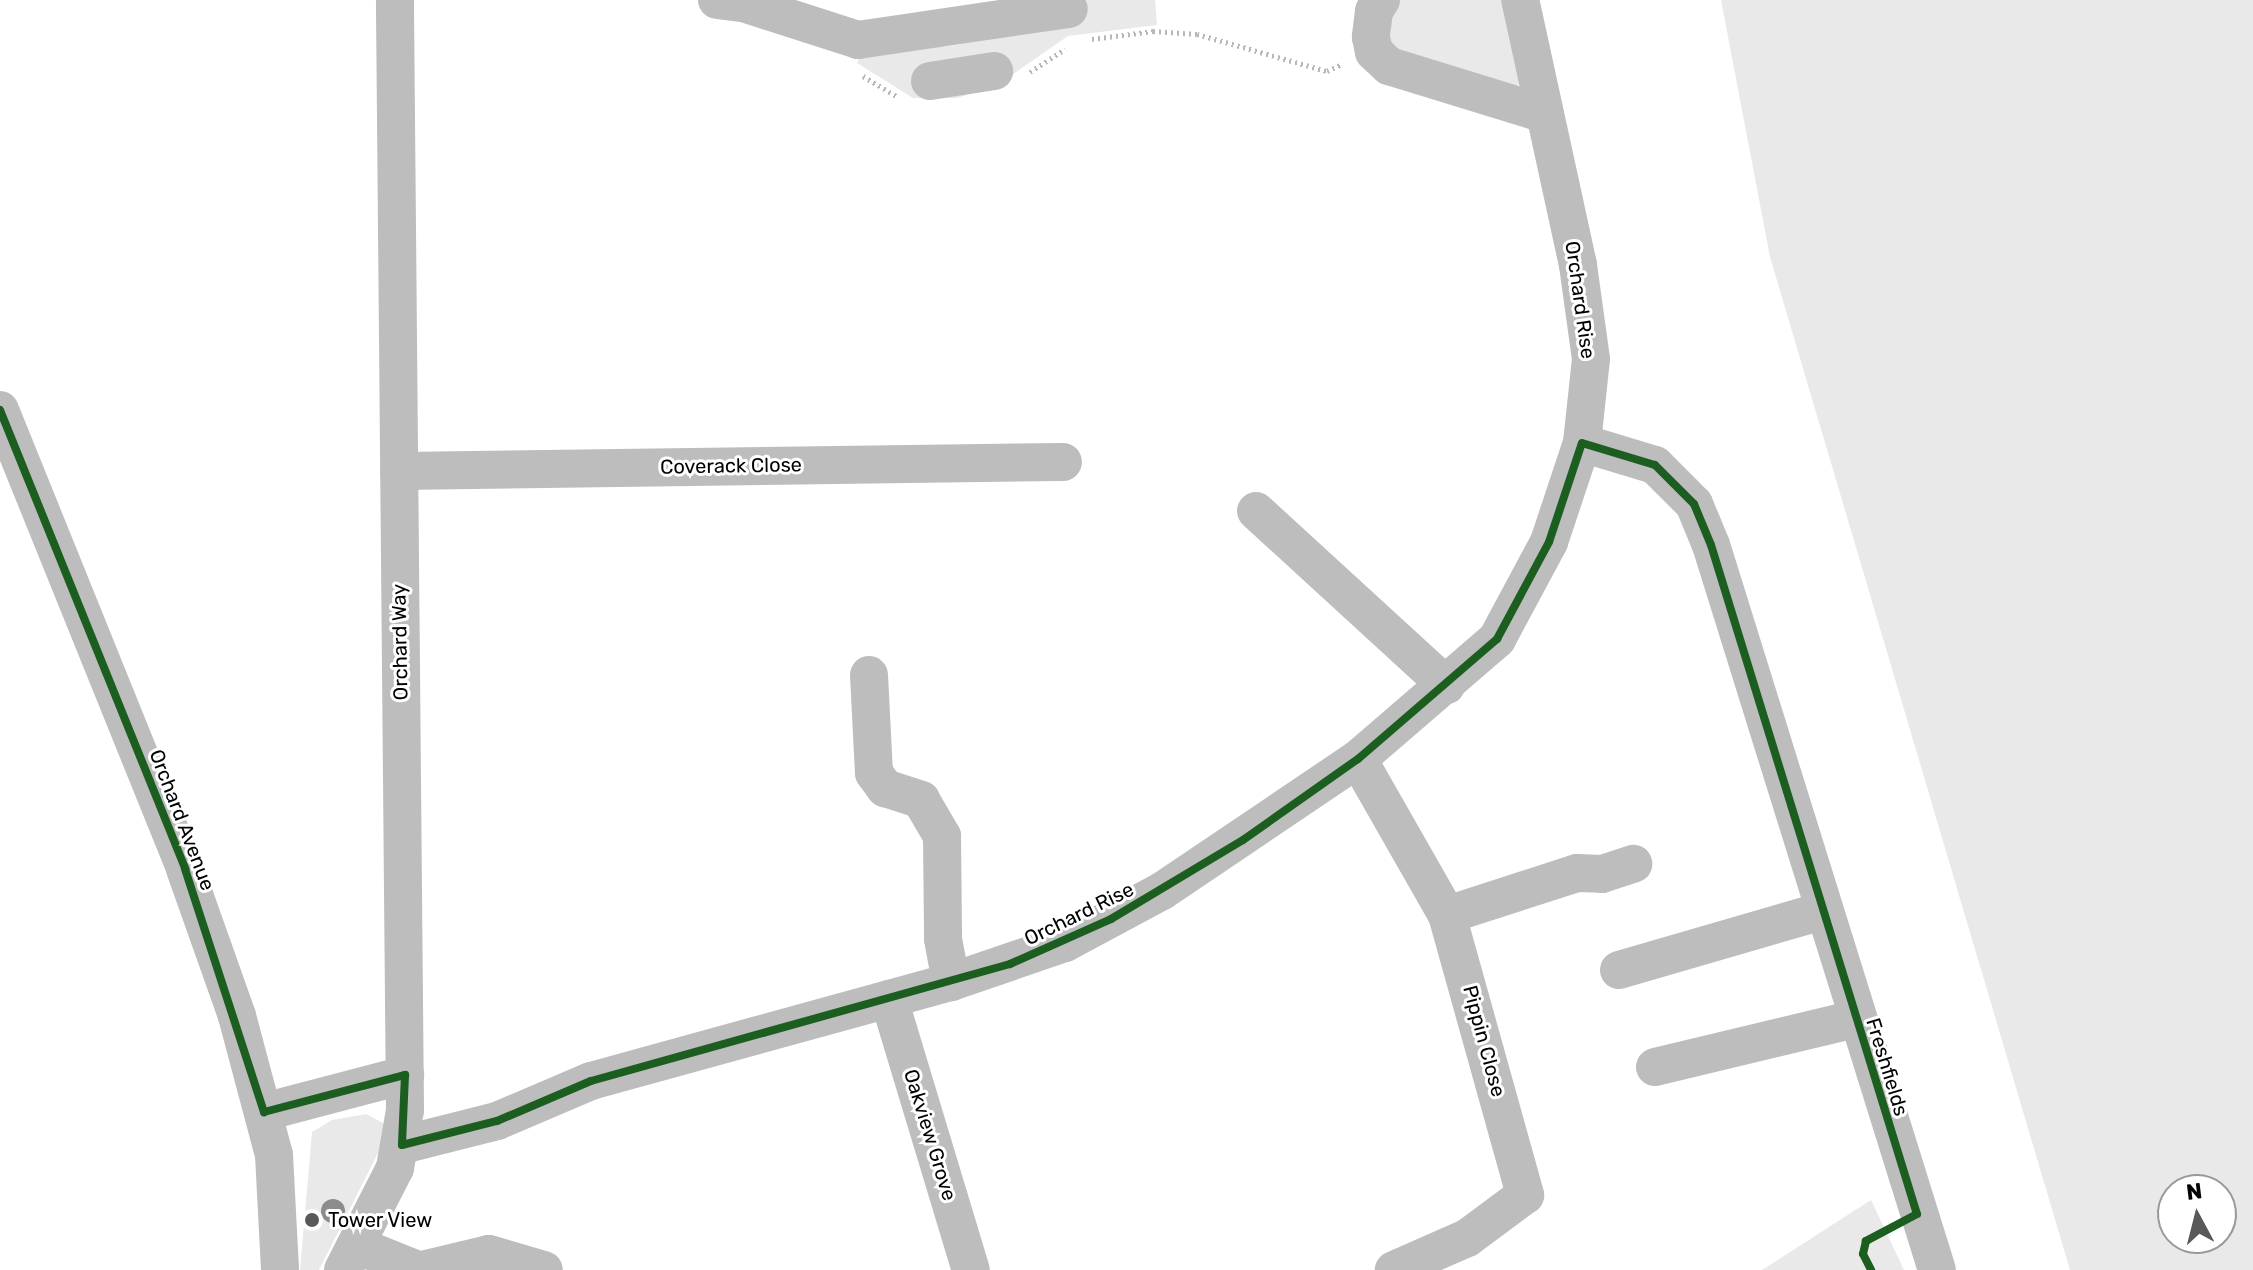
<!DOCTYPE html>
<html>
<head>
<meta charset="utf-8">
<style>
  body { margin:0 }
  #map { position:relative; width:2253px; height:1270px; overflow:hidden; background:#fff; font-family:Rubik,sans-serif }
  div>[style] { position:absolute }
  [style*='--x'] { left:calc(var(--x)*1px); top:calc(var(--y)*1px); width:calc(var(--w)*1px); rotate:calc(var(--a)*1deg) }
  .green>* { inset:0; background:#e9e9e9 }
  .path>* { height:5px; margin-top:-2.5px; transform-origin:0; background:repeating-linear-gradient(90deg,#b8b8b8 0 2px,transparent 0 6px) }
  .minor>* { height:38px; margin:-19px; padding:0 19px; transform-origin:19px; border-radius:19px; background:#bdbdbd }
  .cycleway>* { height:8px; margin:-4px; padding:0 4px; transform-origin:4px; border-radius:4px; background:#1b5e20 }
  .trees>* { width:24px; height:24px; margin:-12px; border-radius:50%; background:#8c8c8c }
  .dots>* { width:22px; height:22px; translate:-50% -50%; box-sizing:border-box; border:4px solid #fff; border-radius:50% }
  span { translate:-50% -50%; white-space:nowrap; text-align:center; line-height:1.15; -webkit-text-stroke:6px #fff; paint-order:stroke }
  .street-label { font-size:20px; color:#000 }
  .poi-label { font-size:20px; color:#000 }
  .left { translate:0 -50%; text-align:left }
  .north { position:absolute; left:2157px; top:1174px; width:80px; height:80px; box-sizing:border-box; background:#fff; border:2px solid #999; border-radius:50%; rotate:353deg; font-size:22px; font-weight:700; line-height:32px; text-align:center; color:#000 }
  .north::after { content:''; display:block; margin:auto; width:28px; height:36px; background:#595959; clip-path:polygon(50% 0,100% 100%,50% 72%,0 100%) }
</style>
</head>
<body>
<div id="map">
  <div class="green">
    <i style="clip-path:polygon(1079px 0,1155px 0,1157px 25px,1068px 36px,996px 86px,957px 98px,913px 98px,857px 63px,861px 52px,951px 46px,1082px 22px)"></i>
    <i style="clip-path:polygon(1398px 0,1506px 0,1523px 79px,1513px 93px,1399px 58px,1390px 46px,1392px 8px)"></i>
    <i style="clip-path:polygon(evenodd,1721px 0,2253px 0,2253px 1270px,2070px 1270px,1770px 257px,1721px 0,2173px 1190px,2221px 1190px,2221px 1238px,2173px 1238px,2173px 1190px)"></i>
    <i style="clip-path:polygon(366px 1114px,387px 1125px,381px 1147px,319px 1270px,300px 1270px,312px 1132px,332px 1120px)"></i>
    <i style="clip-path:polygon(1871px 1200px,1904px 1270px,1762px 1270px)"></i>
  </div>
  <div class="path">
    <i style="--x:1092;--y:39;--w:62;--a:-7.5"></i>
    <i style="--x:1153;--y:31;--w:44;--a:3.9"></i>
    <i style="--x:1197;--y:34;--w:135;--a:15.9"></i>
    <i style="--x:1327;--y:71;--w:17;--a:-24"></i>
    <i style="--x:1030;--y:72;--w:42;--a:-33.3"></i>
    <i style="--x:863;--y:76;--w:39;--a:31"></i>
  </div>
  <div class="minor">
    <i style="--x:717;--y:0;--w:26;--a:7"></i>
    <i style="--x:743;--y:3;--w:121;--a:17.8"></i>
    <i style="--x:858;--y:40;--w:213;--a:-8.4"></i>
    <i style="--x:1381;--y:0;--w:13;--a:122"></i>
    <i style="--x:1374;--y:11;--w:26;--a:97"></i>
    <i style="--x:1371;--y:37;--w:15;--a:79"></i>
    <i style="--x:1374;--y:52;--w:21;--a:43"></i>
    <i style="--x:1389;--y:66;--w:160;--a:17.1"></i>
    <i style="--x:930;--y:81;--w:65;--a:-8.9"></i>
    <i style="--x:0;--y:410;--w:495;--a:68"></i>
    <i style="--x:185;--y:869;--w:156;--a:70.5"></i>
    <i style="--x:237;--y:1016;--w:144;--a:75.1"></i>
    <i style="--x:274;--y:1155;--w:115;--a:87"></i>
    <i style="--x:1582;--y:443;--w:76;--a:16.8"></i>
    <i style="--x:1655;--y:465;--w:55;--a:45"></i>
    <i style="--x:1694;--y:504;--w:44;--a:67.5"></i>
    <i style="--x:1711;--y:545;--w:759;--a:72.69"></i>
    <i style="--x:399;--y:471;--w:664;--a:-0.78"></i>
    <i style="--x:1256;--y:511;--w:258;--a:42.5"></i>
    <i style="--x:869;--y:675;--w:98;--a:87.1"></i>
    <i style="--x:874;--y:773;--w:19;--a:54"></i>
    <i style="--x:885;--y:788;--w:38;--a:18"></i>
    <i style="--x:921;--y:800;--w:42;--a:59.7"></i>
    <i style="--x:942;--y:836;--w:103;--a:89.4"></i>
    <i style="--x:943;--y:939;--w:44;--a:79.5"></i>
    <i style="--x:1358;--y:759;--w:180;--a:60.3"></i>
    <i style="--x:1447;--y:915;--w:291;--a:74.4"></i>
    <i style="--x:1525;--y:1195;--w:72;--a:143.4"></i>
    <i style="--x:1467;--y:1238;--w:80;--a:156.3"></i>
    <i style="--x:1447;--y:915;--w:137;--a:-17.9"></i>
    <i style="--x:1577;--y:873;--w:25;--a:2"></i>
    <i style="--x:1602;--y:874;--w:33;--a:-18"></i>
    <i style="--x:1619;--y:970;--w:211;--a:-16.2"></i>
    <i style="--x:889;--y:999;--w:283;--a:73.2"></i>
    <i style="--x:1655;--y:1067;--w:206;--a:-13.5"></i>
    <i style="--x:264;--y:1112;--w:146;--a:-14.7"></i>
    <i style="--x:402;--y:1145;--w:98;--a:-14.2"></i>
    <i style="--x:497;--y:1121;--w:102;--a:-23.1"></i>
    <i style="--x:591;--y:1081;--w:373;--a:-15.4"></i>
    <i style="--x:951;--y:982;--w:120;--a:-18.9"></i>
    <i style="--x:1065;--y:943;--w:110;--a:-28.2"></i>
    <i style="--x:1162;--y:891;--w:236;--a:-34"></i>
    <i style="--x:1358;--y:759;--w:184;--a:-40.8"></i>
    <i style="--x:1497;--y:639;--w:110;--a:-61.8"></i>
    <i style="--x:1549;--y:542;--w:104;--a:-71.6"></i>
    <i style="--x:1582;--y:443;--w:84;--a:-83.9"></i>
    <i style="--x:1591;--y:359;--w:95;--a:-97.9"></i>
    <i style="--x:1578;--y:265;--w:271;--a:-102.3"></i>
    <i style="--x:356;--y:1245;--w:67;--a:22"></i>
    <i style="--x:343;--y:1270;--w:114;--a:-63"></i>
    <i style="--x:395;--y:1168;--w:59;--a:-80.2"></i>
    <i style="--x:405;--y:1110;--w:1110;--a:-90.52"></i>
    <i style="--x:422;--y:1270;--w:69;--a:-13.4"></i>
    <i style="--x:489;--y:1254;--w:57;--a:16.2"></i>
  </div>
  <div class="cycleway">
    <i style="--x:0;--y:410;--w:495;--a:68"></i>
    <i style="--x:185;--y:869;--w:256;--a:72"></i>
    <i style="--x:264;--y:1112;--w:146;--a:-14.7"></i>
    <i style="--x:405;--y:1075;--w:70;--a:92.5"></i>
    <i style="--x:402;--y:1145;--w:98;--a:-14.2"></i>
    <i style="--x:497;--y:1121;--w:102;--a:-23.1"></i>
    <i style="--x:591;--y:1081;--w:435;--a:-15.6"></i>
    <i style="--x:1010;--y:964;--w:111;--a:-24"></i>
    <i style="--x:1111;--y:919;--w:154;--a:-30.9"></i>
    <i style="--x:1243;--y:840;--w:141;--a:-35.2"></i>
    <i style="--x:1358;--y:759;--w:184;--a:-40.8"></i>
    <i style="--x:1497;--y:639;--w:110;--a:-61.8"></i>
    <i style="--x:1549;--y:542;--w:104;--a:-71.6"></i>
    <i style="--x:1582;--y:443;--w:76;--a:16.8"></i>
    <i style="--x:1655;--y:465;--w:55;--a:45"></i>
    <i style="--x:1694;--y:504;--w:44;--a:67.5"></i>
    <i style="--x:1711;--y:545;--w:700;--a:72.89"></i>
    <i style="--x:1917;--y:1214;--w:58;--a:152.1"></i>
    <i style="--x:1866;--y:1241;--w:13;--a:103"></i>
    <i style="--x:1863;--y:1254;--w:18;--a:63"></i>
  </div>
  <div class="trees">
    <i style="left:333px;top:1211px"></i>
  </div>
  <div class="dots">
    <i style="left:312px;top:1220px;background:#595959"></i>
  </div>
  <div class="street-label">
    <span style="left:1580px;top:300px;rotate:82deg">Orchard Rise</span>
    <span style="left:731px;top:466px;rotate:-1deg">Coverack Close</span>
    <span style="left:400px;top:642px;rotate:-91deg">Orchard Way</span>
    <span style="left:182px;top:820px;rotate:69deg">Orchard Avenue</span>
    <span style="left:1079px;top:914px;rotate:-26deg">Orchard Rise</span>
    <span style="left:1484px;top:1041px;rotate:75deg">Pippin Close</span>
    <span style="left:1887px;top:1067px;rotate:73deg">Freshfields</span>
    <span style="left:930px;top:1135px;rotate:73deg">Oakview Grove</span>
  </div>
  <div class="poi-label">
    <span class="left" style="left:328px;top:1220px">Tower View</span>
  </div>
  <div class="north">N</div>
</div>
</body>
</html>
